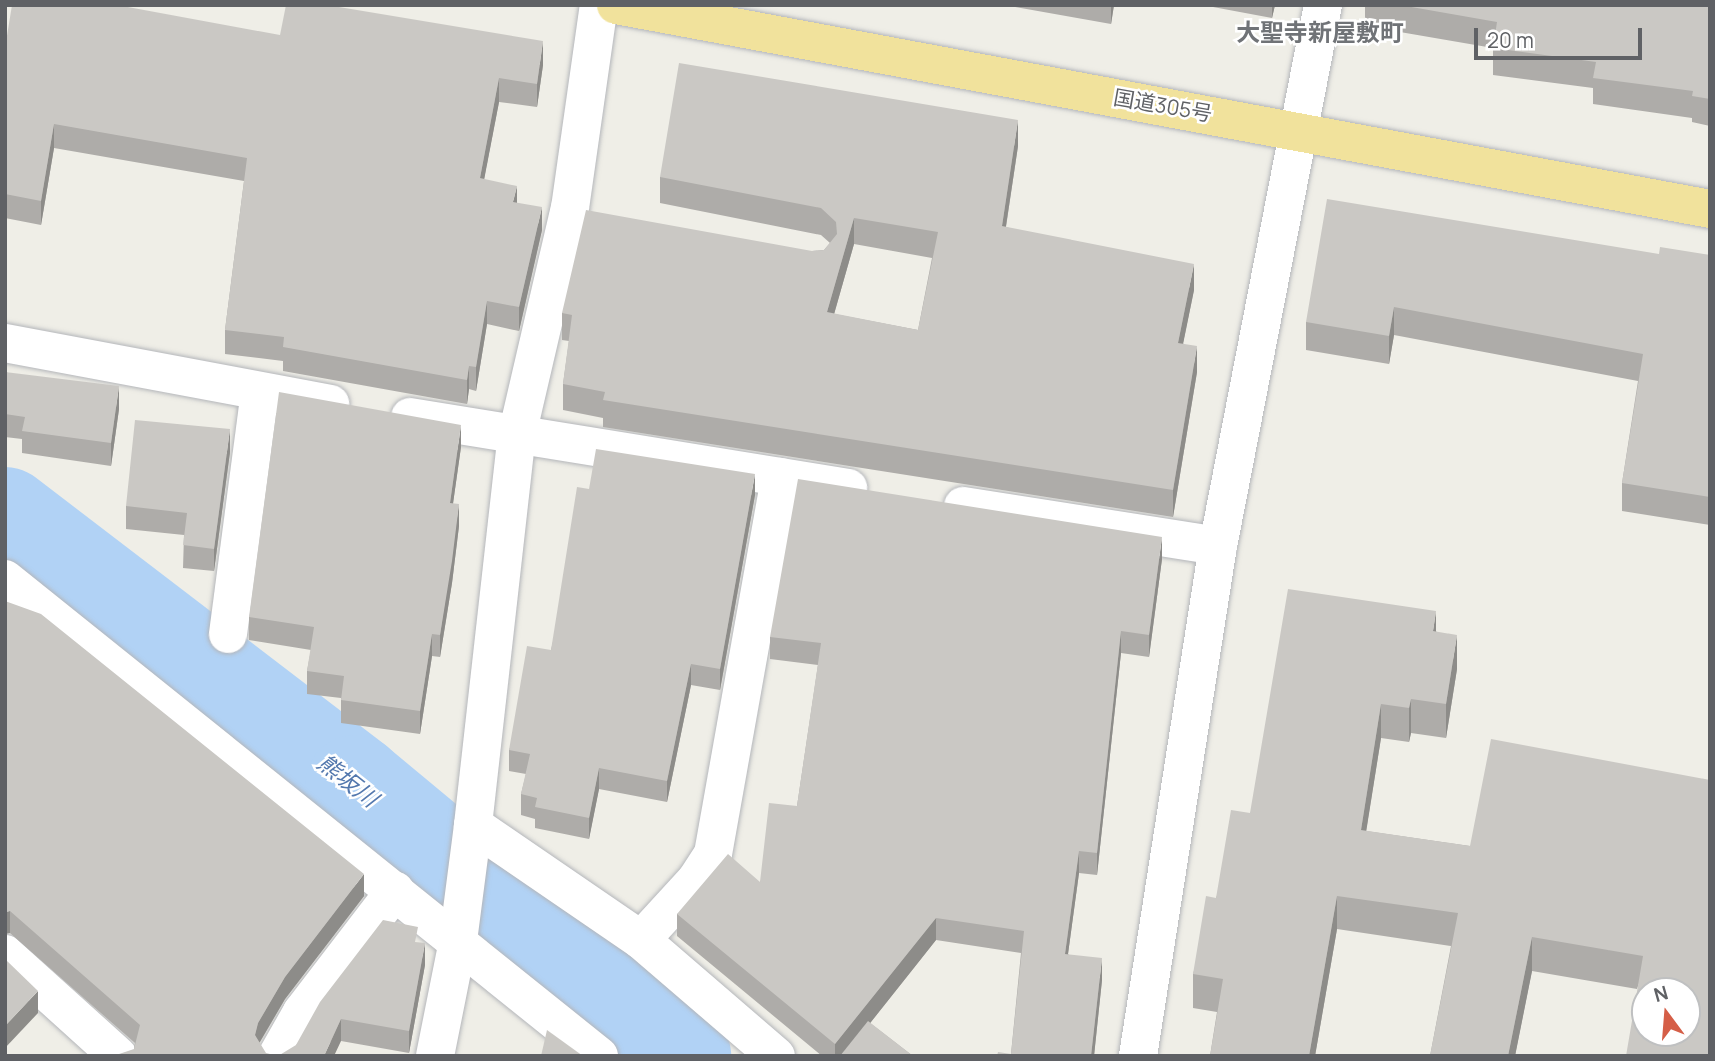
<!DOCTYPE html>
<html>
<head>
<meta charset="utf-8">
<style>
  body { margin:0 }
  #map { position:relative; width:1715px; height:1061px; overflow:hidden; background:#efeee7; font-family:Manrope,"Noto Sans JP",sans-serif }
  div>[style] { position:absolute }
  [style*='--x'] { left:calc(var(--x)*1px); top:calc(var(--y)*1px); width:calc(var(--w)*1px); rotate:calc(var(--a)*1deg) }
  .river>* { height:100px; margin:-50px; padding:0 50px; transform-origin:50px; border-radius:50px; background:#b1d2f5 }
  .roads { filter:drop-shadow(0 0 2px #b4b6ba) drop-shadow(0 0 2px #b4b6ba) }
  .minor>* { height:38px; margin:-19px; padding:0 19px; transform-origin:19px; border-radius:19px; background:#fff }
  .highway>* { height:38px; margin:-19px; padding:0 19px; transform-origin:19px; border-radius:19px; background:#f1e29c }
  .wall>* { inset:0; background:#aeaca9 }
  .shaded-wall>* { inset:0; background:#8d8c89 }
  .building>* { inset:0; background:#cac8c4 }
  span { translate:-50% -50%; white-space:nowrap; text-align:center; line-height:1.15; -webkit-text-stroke:5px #fff; paint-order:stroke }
  .street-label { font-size:21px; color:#5f6165 }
  .water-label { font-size:23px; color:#5378ae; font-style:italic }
  .quarter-label { font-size:24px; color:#707377; font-weight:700 }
  .frame { position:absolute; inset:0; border:7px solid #5f6165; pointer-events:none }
  .north { position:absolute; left:1631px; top:977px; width:70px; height:70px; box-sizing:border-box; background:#fff; border:2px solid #bfc0c1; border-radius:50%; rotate:344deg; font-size:19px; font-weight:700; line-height:28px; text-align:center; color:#5f6165 }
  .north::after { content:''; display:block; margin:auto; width:24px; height:32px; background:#d55e47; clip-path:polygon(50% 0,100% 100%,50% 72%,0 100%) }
  .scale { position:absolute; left:1474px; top:28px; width:168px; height:32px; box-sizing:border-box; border:4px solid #5f6165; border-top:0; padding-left:9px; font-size:21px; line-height:24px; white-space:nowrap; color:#5f6165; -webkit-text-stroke:5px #fff; paint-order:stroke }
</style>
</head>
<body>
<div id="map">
  <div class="river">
    <i style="--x:5;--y:517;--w:441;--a:37.4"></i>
    <i style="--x:355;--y:785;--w:424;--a:39.7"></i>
  </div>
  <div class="roads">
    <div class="minor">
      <i style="--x:5;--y:343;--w:331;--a:10.6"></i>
      <i style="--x:410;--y:417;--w:444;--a:9.2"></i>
      <i style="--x:963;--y:506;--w:258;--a:8.9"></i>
      <i style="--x:5;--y:579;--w:762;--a:38.77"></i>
      <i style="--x:228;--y:634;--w:244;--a:-82.5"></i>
      <i style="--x:473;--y:825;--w:204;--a:34.4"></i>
      <i style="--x:641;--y:940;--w:178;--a:40.7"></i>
      <i style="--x:641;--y:940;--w:81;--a:-47.5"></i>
      <i style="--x:696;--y:880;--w:31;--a:-57"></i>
      <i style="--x:713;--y:854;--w:383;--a:-79.9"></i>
      <i style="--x:5;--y:954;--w:152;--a:42.1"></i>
      <i style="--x:277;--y:1056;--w:51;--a:-60.4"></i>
      <i style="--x:302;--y:1012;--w:153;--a:-52.5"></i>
      <i style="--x:435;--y:1056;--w:117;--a:-78.7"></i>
      <i style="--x:458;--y:941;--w:117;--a:-82.6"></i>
      <i style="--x:473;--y:825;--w:392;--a:-83.6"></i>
      <i style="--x:517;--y:435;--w:233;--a:-76.9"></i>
      <i style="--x:570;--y:208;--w:205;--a:-81.9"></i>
      <i style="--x:1138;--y:1056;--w:516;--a:-81.09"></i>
      <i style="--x:1218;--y:546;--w:551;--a:-79.02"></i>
    </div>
    <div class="highway">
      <i style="--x:616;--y:5;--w:1113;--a:10.56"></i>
    </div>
  </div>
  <div class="wall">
    <i style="clip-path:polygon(1004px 5px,1114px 5px,1111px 24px)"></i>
    <i style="clip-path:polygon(1213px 5px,1275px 5px,1272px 18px,1213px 7px)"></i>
    <i style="clip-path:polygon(1365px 5px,1710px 5px,1710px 126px,1692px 122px,1692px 118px,1593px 104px,1593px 88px,1493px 75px,1493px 48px,1365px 26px)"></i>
    <i style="clip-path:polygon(280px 35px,543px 65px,537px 107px,499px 102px,484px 179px,517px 203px,542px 230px,519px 331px,487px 324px,476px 391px,469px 389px,467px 404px,283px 371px,283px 361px,225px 354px,225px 330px,244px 181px,54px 148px,41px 225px,5px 218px,5px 48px)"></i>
    <i style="clip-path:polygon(evenodd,1018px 146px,1006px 227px,1194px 290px,1183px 343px,1197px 372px,1173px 517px,603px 427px,603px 418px,563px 410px,563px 384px,569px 341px,562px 340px,562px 313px,812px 251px,824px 250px,830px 243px,821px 235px,660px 203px,660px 177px,1018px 146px,854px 244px,932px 258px,918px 330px,834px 314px,854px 244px)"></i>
    <i style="clip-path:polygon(1659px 254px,1710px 255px,1710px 525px,1622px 511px,1622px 483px,1638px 381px,1394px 335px,1389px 364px,1306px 350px,1306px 322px)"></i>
    <i style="clip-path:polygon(5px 372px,119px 409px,111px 466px,22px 453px,22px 439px,5px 437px)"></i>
    <i style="clip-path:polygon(461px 447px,453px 503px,459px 526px,452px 583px,440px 657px,432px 656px,420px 734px,341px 723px,341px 698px,307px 694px,307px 671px,311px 650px,249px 640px,249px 617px)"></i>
    <i style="clip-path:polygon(230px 452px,214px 571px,183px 568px,184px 535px,126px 529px,126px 506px)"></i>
    <i style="clip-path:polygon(589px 489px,755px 495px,720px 690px,691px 685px,667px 802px,599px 789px,589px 839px,535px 828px,535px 819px,521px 815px,521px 794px,526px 774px,509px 771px,509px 750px,551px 650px)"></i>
    <i style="clip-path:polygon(1162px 559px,1149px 657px,1121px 653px,1097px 875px,1079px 873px,1068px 954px,1102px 980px,1094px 1056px,997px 1056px,1011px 1054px,1021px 953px,936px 940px,870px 1023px,913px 1056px,822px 1056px,677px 936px,677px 914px,760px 882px,797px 806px,818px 665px,770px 659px,770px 637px)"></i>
    <i style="clip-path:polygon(5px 601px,364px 896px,285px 999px,260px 1042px,134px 1049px,135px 1043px,10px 933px)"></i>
    <i style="clip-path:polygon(1436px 631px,1457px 669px,1446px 738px,1411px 733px,1409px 742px,1381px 738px,1366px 831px,1470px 846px,1710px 780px,1637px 989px,1532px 971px,1515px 1056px,1430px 1056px,1451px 946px,1337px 929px,1315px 1056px,1210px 1056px,1217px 1012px,1193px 1008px,1193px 974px,1216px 898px,1250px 813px)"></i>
    <i style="clip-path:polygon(418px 943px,425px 965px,409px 1053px,341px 1041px,296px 1045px)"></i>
  </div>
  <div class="shaded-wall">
    <i style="clip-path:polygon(1111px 5px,1114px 5px,1111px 24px)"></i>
    <i style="clip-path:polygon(1272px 5px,1275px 5px,1272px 18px)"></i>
    <i style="clip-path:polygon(543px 41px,543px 65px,537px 107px,537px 84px)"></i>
    <i style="clip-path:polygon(499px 78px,499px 102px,480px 201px,480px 178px)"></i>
    <i style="clip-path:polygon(1018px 120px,1018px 146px,1002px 252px,1002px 226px)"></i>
    <i style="clip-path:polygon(54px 124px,54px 148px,41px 225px,41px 201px)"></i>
    <i style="clip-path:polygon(517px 186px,517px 210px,513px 202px)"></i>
    <i style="clip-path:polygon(542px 207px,542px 230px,519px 331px,519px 307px)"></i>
    <i style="clip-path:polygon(854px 218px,854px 244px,827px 339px,827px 312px)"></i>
    <i style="clip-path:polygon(1194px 264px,1194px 290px,1178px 369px,1178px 343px)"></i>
    <i style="clip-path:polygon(487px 301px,487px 324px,476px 391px,476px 367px)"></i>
    <i style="clip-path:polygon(1394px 307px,1394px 335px,1389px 364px,1389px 336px)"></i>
    <i style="clip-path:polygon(1197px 346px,1197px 372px,1173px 517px,1173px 490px)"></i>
    <i style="clip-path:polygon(469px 366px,469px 389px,467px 404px,467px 380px)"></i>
    <i style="clip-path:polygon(119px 386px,119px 409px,111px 466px,111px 443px)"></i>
    <i style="clip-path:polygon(461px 425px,461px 447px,450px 525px,450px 503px)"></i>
    <i style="clip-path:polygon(230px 429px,230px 452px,214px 571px,214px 549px)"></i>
    <i style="clip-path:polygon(755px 474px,755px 495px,720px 690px,720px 669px)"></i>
    <i style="clip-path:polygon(459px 504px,459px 526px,452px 583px,440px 657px,440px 635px)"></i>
    <i style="clip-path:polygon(1162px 537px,1162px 559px,1149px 657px,1149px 635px)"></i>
    <i style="clip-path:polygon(1436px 611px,1436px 645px,1433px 631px)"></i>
    <i style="clip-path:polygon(1121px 631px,1121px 653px,1097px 875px,1097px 853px)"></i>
    <i style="clip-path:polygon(432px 634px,432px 656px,420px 734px,420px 711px)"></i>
    <i style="clip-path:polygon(1457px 635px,1457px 669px,1446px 738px,1446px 704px)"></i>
    <i style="clip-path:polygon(691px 664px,691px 685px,667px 802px,667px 781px)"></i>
    <i style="clip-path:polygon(1411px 699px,1411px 733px,1409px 742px,1409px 708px)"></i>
    <i style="clip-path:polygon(1381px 704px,1381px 738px,1361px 864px,1361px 830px)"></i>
    <i style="clip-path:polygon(599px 768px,599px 789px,589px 839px,589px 818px)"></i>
    <i style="clip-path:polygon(1079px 851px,1079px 873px,1065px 976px,1065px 954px)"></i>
    <i style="clip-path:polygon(364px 874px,364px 896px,285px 999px,258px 1045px,255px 1035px,258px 1023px,285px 977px)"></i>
    <i style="clip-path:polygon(1337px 896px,1337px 929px,1315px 1056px,1309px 1056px)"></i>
    <i style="clip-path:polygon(10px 911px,10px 933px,5px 934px,5px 912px)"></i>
    <i style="clip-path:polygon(936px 918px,936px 940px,844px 1056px,835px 1056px,835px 1044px)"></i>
    <i style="clip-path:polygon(1532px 937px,1532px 971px,1515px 1056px,1508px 1056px)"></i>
    <i style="clip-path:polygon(425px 943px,425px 965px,409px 1053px,409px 1031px)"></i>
    <i style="clip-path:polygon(1102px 958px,1102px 980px,1094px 1056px,1091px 1056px)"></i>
    <i style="clip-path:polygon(38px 991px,38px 1013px,5px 1048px,5px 1026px)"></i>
    <i style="clip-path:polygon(341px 1019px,341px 1041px,334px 1056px,324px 1056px)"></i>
  </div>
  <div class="building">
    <i style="clip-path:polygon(12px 5px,117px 5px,280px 35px,286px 5px,327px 5px,543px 41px,537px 84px,499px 78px,480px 178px,517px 186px,513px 202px,542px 207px,519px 307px,487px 301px,476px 367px,469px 366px,467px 380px,283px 347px,284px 337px,225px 330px,247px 158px,54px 124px,41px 201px,5px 194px,5px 48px)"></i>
    <i style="clip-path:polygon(1400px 5px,1710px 5px,1710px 99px,1692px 96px,1693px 91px,1593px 78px,1596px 62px,1493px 48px,1497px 22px)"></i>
    <i style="clip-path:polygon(evenodd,679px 63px,1018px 120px,1002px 226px,1194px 264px,1178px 343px,1197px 346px,1173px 490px,603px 400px,605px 392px,563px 384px,572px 315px,562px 313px,586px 210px,812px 251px,824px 250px,837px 234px,836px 222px,821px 208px,660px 177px,679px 63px,854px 218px,938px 232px,918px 330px,827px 312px,854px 218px)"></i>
    <i style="clip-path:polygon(1327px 199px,1659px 254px,1660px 247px,1710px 255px,1710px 497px,1622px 483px,1643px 354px,1394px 307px,1389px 336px,1306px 322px)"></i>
    <i style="clip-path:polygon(5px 372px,119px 386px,111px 443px,22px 431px,25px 417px,5px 414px)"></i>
    <i style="clip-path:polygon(279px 392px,461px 425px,450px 503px,459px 504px,452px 561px,440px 635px,432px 634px,420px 711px,341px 700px,344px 676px,307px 671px,314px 627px,249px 617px)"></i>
    <i style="clip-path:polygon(135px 420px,230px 429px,214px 549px,183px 545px,187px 513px,126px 506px)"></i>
    <i style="clip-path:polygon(596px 449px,755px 474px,720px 669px,691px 664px,667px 781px,599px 768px,589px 818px,535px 807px,537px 798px,521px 794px,530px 754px,509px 750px,527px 646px,551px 650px,577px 487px,589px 489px)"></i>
    <i style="clip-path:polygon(798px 479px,1162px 537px,1149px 635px,1121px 631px,1097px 853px,1079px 851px,1065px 954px,1102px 958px,1091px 1056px,997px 1056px,998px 1052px,1011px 1054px,1024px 931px,936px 918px,835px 1044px,677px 914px,728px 854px,760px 882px,769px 803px,797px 806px,821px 643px,770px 637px)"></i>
    <i style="clip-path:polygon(evenodd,1288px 589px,1436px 611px,1433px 631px,1457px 635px,1446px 704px,1411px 699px,1409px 708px,1381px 704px,1361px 830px,1470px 846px,1491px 739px,1710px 780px,1710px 1056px,1626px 1056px,1643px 956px,1532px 937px,1508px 1056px,1430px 1056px,1458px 913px,1337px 896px,1309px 1056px,1210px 1056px,1223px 979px,1193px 974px,1206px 896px,1216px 898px,1231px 810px,1250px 813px,1288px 589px,1645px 991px,1687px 991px,1687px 1033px,1645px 1033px,1645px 991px)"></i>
    <i style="clip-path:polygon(5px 601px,41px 614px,364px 874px,285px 977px,258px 1023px,255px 1035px,266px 1053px,278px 1056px,113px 1056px,134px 1049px,140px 1025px,10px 911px,5px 912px)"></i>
    <i style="clip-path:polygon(383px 920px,418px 927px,415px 942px,425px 943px,409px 1031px,341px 1019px,324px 1056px,278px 1056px,296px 1045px,320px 1002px)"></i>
    <i style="clip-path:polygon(5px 959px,38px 991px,5px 1026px)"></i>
    <i style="clip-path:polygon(868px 1021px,913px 1056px,840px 1056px)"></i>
    <i style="clip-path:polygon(547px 1030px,583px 1056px,541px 1056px)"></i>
  </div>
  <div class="street-label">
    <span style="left:1163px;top:105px;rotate:10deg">国道305号</span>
  </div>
  <div class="water-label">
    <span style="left:348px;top:780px;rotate:38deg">熊坂川</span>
  </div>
  <div class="quarter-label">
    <span style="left:1320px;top:32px">大聖寺新屋敷町</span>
  </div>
  <div class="frame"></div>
  <div class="north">N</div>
  <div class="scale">20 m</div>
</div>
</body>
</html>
